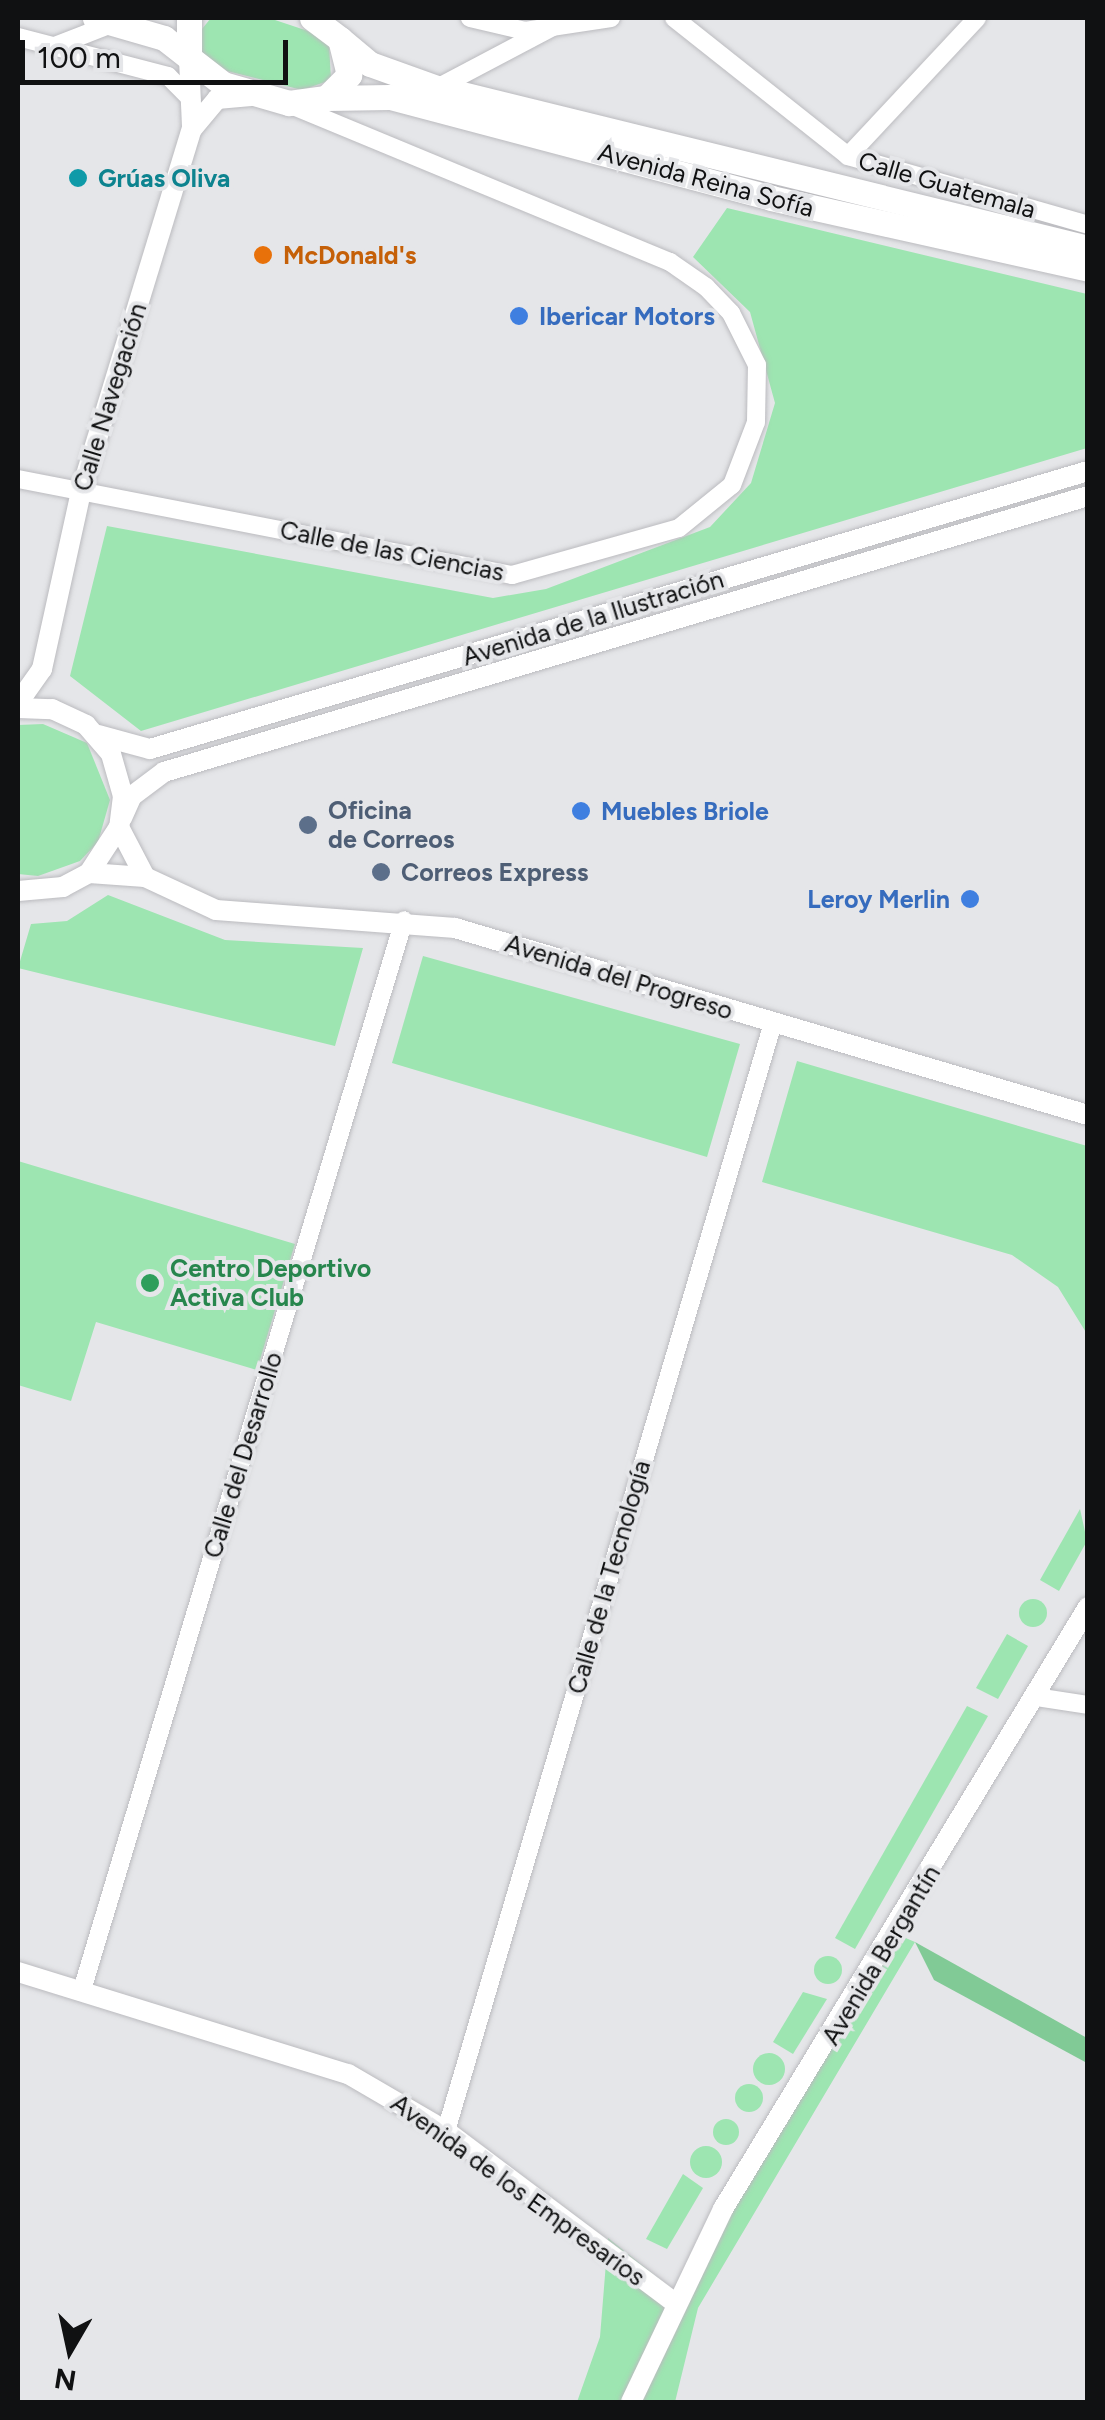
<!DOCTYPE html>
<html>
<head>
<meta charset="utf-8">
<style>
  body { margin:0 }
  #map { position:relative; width:1105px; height:2420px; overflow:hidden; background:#e5e6e9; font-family:Figtree,sans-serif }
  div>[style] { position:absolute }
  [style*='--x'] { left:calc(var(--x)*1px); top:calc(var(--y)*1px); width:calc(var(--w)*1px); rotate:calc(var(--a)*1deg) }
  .green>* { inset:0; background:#9de5b1 }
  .round { border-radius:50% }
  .forest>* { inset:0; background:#81ca96 }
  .roads { filter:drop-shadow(0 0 2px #bbbbbf) drop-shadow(0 0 2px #bbbbbf) }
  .minor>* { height:18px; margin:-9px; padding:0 9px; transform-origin:9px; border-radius:9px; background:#fff }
  .tertiary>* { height:20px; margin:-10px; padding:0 10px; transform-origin:10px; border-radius:10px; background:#fff }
  .primary>* { height:25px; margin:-12.5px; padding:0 12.5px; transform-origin:12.5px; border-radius:12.5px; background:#fff }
  .dots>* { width:28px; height:28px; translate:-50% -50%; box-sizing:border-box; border:5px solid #e5e6e9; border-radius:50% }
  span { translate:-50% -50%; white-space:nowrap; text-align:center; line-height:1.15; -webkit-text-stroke:8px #e5e6e9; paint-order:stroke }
  .culture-label { font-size:25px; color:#0d838f; font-weight:700 }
  .left { translate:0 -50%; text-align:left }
  .street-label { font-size:25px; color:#101112 }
  .food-label { font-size:25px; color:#c56008; font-weight:700 }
  .shop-label { font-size:25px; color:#366cbe; font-weight:700 }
  .right { translate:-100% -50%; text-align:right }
  .service-label { font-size:25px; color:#4e5e75; font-weight:700 }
  .leisure-label { font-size:25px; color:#27864d; font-weight:700 }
  .frame { position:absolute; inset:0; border:20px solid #101112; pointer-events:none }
  .north { position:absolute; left:20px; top:2300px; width:100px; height:100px; -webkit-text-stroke:8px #e5e6e9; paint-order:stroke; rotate:189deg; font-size:28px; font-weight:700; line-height:40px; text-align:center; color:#101112 }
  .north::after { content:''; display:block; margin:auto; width:35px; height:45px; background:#101112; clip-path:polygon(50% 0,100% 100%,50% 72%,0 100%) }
  .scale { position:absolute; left:20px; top:40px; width:268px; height:45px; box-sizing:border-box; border:5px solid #101112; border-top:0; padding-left:12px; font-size:30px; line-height:35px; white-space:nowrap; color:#101112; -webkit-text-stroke:8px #e5e6e9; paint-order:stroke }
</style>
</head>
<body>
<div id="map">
  <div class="green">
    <i style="clip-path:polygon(211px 18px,269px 18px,311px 32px,329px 43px,331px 80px,302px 90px,227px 71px,199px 51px,197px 35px)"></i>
    <i style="clip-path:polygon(727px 208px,1087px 294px,1087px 448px,141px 731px,70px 676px,107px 526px,493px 598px,546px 589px,710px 527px,751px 483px,775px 403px,750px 312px,693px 257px)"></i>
    <i style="clip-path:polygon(43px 724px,87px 743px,110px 800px,98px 842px,80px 861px,38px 876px,18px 874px,18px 725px)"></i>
    <i style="clip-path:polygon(108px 895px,225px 940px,363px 948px,335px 1046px,18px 968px,31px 924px,67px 921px)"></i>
    <i style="clip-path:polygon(423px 956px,740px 1044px,707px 1157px,392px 1063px)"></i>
    <i style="clip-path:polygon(797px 1061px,1087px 1146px,1087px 1334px,1058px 1287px,1012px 1255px,762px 1182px)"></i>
    <i style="clip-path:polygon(18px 1161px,295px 1244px,257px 1370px,96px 1322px,71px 1401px,18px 1385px)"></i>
    <i style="clip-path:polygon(1080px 1509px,1087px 1541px,1059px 1591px,1040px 1580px)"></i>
    <i class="round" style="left:1019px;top:1599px;width:28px;height:28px"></i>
    <i style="clip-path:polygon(1007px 1634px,1028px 1646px,998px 1699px,976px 1688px)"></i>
    <i style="clip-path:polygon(967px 1706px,988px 1716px,855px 1949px,835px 1938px)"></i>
    <i style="clip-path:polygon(901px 1936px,915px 1942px,698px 2308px,675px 2402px,577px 2402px,600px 2337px,608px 2238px,677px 2293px)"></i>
    <i class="round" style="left:814px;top:1956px;width:28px;height:28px"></i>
    <i style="clip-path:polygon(803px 1992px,827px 1999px,793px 2054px,773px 2042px)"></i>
    <i class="round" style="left:753px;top:2053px;width:32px;height:32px"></i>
    <i class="round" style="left:735px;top:2084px;width:28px;height:28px"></i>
    <i class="round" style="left:713px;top:2119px;width:26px;height:26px"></i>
    <i class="round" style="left:690px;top:2146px;width:32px;height:32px"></i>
    <i style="clip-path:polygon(683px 2174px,703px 2188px,667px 2249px,646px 2239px)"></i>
  </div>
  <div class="forest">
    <i style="clip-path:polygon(915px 1942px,1087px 2038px,1087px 2063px,934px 1980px)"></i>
  </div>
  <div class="roads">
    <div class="minor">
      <i style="--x:470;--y:18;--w:57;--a:13.3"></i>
      <i style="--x:525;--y:31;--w:87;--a:-8.6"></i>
      <i style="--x:674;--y:18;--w:222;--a:38.4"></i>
      <i style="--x:848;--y:156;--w:250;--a:16"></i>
      <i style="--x:18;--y:37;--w:155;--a:14.6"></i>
      <i style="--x:168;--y:76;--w:33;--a:45"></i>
      <i style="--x:55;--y:46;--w:63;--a:-21.3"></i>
      <i style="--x:437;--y:88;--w:150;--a:-27.8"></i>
      <i style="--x:848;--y:156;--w:189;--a:-46.9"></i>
      <i style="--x:18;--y:479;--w:503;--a:11"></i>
      <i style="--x:512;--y:575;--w:173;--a:-15.7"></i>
      <i style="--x:679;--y:528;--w:68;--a:-39.1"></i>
      <i style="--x:732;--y:485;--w:67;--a:-69.1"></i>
      <i style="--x:756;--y:422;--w:57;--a:-89"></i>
      <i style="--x:757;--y:365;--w:58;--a:-116.6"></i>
      <i style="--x:731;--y:313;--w:36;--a:-134"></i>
      <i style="--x:706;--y:287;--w:44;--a:-145.2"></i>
      <i style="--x:670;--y:262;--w:412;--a:-157.5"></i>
      <i style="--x:1036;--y:1697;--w:53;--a:8.7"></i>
      <i style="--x:82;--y:1990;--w:1117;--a:-73.25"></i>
      <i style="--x:446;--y:2131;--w:1155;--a:-73.56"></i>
    </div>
    <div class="tertiary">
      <i style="--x:189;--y:58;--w:69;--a:87.5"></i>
      <i style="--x:18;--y:703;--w:42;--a:-54.8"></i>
      <i style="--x:42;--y:669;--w:182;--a:-77.6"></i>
      <i style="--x:81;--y:491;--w:379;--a:-73"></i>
      <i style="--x:192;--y:129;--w:39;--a:-50"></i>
      <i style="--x:217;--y:99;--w:34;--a:-5"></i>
      <i style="--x:18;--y:708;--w:34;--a:2"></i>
      <i style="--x:52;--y:709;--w:38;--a:25"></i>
      <i style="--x:86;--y:725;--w:38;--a:49"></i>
      <i style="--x:111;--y:754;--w:44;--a:74.1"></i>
      <i style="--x:123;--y:796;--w:31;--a:97"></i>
      <i style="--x:119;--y:827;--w:55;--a:123.1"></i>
      <i style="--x:89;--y:873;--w:30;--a:152"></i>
      <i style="--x:63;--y:887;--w:45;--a:174.9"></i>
      <i style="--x:98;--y:735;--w:54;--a:15.1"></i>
      <i style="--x:150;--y:749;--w:978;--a:-16.51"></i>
      <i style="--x:122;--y:818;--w:24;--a:-66"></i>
      <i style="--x:132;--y:796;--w:40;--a:-37"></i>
      <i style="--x:164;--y:772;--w:964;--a:-16.63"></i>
      <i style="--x:119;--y:827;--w:56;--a:62.5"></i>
      <i style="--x:89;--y:873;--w:56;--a:4.1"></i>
      <i style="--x:145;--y:877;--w:78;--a:24.9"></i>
      <i style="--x:216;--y:910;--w:240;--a:4.3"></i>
      <i style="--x:455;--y:928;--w:660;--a:16.46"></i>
      <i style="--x:18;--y:1972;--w:345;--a:17.2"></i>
      <i style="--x:348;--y:2074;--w:113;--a:30.2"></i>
      <i style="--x:446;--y:2131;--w:285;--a:36.9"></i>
      <i style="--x:631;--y:2402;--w:214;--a:-64.5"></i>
      <i style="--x:723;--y:2209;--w:704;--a:-58.77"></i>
    </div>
    <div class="primary">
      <i style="--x:95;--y:18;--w:72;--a:16.2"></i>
      <i style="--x:164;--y:38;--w:75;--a:37.9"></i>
      <i style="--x:223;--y:84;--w:69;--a:16.1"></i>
      <i style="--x:289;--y:103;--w:37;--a:-8"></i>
      <i style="--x:326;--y:98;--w:33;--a:-45"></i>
      <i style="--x:349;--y:75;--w:37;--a:-104"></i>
      <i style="--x:340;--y:39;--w:35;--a:-143"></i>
      <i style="--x:340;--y:39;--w:39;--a:40"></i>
      <i style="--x:370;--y:64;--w:71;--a:19.7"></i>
      <i style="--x:437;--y:88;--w:670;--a:13.81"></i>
      <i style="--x:189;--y:58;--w:40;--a:-90"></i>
      <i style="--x:326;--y:98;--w:64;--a:-0.9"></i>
      <i style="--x:390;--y:97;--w:394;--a:14.8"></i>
      <i style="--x:771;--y:198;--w:325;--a:12.6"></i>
    </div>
  </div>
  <div class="dots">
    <i style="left:78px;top:178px;background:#0f9aa8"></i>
    <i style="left:263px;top:255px;background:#e8710a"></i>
    <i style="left:519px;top:316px;background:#3f7fe0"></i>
    <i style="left:581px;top:811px;background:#3f7fe0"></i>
    <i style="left:308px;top:825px;background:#5c6f8a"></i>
    <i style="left:381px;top:872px;background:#5c6f8a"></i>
    <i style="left:970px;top:899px;background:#3f7fe0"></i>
    <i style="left:150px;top:1283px;background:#2e9e5b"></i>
  </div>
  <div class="culture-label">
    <span class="left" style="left:98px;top:178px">Grúas Oliva</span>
  </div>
  <div class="street-label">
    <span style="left:706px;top:180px;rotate:15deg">Avenida Reina Sofía</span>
    <span style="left:947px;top:185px;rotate:16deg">Calle Guatemala</span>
    <span style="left:110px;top:397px;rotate:-73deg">Calle Navegación</span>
    <span style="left:392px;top:551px;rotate:11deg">Calle de las Ciencias</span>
    <span style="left:593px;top:618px;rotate:-17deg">Avenida de la Ilustración</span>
    <span style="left:619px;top:977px;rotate:17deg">Avenida del Progreso</span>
    <span style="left:243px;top:1455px;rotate:-73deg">Calle del Desarrollo</span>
    <span style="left:609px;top:1577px;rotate:-74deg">Calle de la Tecnología</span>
    <span style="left:881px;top:1955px;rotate:-59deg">Avenida Bergantín</span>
    <span style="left:518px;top:2190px;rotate:36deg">Avenida de los Empresarios</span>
  </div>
  <div class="food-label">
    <span class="left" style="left:283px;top:255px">McDonald's</span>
  </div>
  <div class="shop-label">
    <span class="left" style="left:539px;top:316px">Ibericar Motors</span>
    <span class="left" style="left:601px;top:811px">Muebles Briole</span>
    <span class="right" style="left:950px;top:899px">Leroy Merlin</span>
  </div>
  <div class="service-label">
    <span class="left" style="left:328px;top:825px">Oficina<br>de Correos</span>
    <span class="left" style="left:401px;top:872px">Correos Express</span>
  </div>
  <div class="leisure-label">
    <span class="left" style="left:170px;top:1283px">Centro Deportivo<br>Activa Club</span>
  </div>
  <div class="frame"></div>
  <div class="north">N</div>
  <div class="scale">100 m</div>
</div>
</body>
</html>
